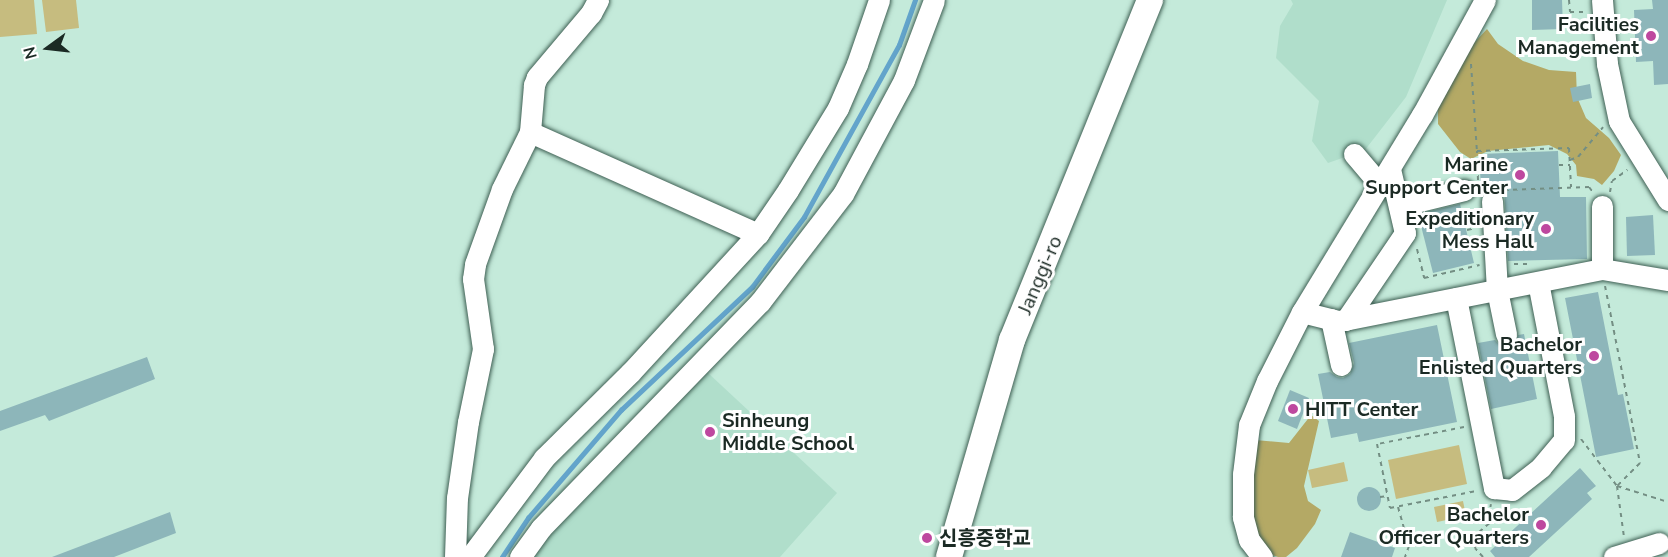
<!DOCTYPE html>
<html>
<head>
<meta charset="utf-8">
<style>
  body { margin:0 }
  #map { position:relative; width:1668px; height:557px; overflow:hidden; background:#c4eada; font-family:"Nunito Sans","Noto Sans KR",sans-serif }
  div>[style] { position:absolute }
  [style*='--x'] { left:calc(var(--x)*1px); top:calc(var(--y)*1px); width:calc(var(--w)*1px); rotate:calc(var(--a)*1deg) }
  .built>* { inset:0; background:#b0decb }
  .green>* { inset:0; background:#c6bc7f }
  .forest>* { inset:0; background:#b4a965 }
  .stream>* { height:4.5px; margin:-2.25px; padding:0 2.25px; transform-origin:2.25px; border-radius:2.25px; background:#63a4cb }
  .building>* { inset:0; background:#8db6ba }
  .round { border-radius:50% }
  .path>* { height:2px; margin-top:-1px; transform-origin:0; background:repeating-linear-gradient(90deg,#738e83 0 4.5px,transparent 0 9px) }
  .roads { filter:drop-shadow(0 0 2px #3e5f53) drop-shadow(0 0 2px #3e5f53) }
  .minor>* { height:21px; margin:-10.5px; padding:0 10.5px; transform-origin:10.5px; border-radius:10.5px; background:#fff }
  .major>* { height:26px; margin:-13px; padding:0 13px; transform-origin:13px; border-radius:13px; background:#fff }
  .dots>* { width:16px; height:16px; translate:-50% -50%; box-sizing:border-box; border:3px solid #fff; border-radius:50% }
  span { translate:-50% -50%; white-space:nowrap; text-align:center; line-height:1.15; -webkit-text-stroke:6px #fff; paint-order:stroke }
  .poi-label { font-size:20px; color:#1b2a24; font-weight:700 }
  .right { translate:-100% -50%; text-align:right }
  .left { translate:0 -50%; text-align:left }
  .street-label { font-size:20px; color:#1b2a24 }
  .north { position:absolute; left:18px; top:18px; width:60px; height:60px; -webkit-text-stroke:4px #fff; paint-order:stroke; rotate:255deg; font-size:16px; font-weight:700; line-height:24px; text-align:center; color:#1b2a24 }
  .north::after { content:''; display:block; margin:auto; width:21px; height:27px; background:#1b2a24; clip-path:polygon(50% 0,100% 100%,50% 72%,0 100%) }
</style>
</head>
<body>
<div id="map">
  <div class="built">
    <i style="clip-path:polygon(1291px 0,1447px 0,1406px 97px,1365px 150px,1328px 163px,1312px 141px,1319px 101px,1276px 58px,1280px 26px,1293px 4px)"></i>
    <i style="clip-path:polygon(707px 372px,837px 493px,780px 557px,528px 557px)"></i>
  </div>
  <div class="green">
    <i style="clip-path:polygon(0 0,34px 0,37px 34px,0 37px)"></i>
    <i style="clip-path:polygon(42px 0,76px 0,79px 28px,46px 32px)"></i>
    <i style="clip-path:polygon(1459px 445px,1467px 484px,1396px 499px,1388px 460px)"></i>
    <i style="clip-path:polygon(1344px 462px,1348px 481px,1312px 488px,1308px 470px)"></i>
    <i style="clip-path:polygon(1463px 501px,1466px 516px,1437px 522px,1434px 507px)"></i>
  </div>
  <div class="forest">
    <i style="clip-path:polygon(1487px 29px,1498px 44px,1523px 61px,1549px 70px,1576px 72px,1577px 97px,1586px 118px,1609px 138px,1621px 155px,1614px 171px,1602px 185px,1594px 179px,1577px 176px,1576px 165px,1567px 154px,1549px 145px,1488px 151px,1471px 159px,1460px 152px,1438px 124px,1438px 108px,1474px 43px)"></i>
    <i style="clip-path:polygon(1311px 415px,1319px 421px,1304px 486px,1308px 501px,1321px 510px,1315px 524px,1297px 548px,1286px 557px,1278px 557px,1266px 553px,1250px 529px,1255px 440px,1289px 443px)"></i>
  </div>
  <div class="stream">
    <i style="--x:502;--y:557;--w:47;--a:-56.3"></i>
    <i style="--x:528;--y:518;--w:143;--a:-49.3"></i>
    <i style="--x:621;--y:410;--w:180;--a:-43.2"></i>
    <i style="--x:752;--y:287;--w:87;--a:-53.4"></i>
    <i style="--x:804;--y:217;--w:196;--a:-61.1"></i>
    <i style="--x:899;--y:45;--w:48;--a:-70.4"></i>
  </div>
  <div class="building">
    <i style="clip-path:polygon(1532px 0,1562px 0,1563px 29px,1532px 30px)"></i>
    <i style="clip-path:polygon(1652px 0,1668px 0,1668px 84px,1654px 85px,1653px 61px,1636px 62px,1634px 10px,1653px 9px)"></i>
    <i style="clip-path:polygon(1590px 84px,1592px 98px,1573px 102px,1570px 88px)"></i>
    <i style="clip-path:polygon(1558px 151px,1560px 197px,1586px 197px,1587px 259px,1508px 261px,1504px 187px,1481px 188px,1479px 154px)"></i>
    <i style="clip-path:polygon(1460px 204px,1474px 263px,1433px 273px,1418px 214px)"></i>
    <i style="clip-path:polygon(1653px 215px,1655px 255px,1627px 256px,1626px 217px)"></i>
    <i style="clip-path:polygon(1598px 292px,1618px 395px,1623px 394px,1634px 449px,1596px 457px,1565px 298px)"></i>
    <i style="clip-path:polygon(1437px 325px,1457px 422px,1359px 442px,1357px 433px,1331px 438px,1318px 374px,1330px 372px,1337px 377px,1343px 378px,1350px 374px,1354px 363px,1349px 343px)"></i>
    <i style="clip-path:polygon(1524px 334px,1537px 399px,1491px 409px,1478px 343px,1495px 340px,1501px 346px,1509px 346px,1515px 343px,1518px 335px)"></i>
    <i style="clip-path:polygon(147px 357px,155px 379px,49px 421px,45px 415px,0 431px,0 411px)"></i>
    <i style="clip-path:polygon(1290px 390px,1309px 398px,1297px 429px,1278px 421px)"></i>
    <i style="clip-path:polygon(1580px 468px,1596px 486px,1587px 493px,1592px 499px,1529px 557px,1495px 557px,1490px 551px)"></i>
    <i class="round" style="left:1357px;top:487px;width:24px;height:24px"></i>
    <i style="clip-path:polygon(170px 512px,176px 533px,114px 557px,52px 557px)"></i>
    <i style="clip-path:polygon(1350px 532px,1395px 548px,1392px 557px,1341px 557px)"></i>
  </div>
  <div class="path">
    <i style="--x:1569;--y:0;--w:12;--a:85"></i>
    <i style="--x:1570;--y:12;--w:17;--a:0"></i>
    <i style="--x:1471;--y:64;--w:87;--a:86.1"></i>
    <i style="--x:1570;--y:160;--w:9;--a:-21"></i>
    <i style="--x:1578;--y:157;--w:39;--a:-50"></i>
    <i style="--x:1559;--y:165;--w:11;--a:0"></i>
    <i style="--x:1478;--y:180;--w:29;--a:-92"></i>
    <i style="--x:1477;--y:151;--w:92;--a:-1.9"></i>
    <i style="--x:1569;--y:148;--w:39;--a:87"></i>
    <i style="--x:1504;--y:190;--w:85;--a:-2"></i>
    <i style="--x:1589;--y:187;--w:5;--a:53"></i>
    <i style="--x:1610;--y:192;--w:11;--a:-80"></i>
    <i style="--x:1612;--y:181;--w:19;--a:-36"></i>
    <i style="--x:1467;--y:230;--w:9;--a:-13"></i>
    <i style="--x:1417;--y:249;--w:30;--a:76"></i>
    <i style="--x:1424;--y:278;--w:57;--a:-13.1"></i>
    <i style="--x:1514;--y:264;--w:18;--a:0"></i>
    <i style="--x:1605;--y:286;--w:180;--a:78.8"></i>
    <i style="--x:1640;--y:463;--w:33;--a:135"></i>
    <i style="--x:1617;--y:486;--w:51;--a:82.2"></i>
    <i style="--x:1464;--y:427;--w:89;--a:168.9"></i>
    <i style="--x:1377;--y:444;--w:65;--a:78.5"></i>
    <i style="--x:1390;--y:508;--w:88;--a:-11.2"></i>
    <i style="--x:1581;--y:439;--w:59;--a:52.5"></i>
    <i style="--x:1617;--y:486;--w:53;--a:17.4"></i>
    <i style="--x:1380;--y:497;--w:8;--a:-7"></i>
    <i style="--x:1398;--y:507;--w:41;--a:74.2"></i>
    <i style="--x:1409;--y:546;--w:12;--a:110"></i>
    <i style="--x:1483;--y:557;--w:12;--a:-132"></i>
    <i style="--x:1475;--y:548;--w:16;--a:-76"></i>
    <i style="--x:1479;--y:532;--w:17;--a:-40"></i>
    <i style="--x:1492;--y:521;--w:6;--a:-121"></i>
    <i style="--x:1489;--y:516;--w:12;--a:-81"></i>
  </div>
  <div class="roads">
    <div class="minor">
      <i style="--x:598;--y:0;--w:15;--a:118"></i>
      <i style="--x:591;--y:13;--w:84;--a:130.2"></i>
      <i style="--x:537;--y:77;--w:9;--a:111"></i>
      <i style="--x:534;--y:85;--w:47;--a:94.9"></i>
      <i style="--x:530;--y:132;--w:250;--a:24.1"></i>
      <i style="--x:758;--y:234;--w:53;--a:-55.7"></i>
      <i style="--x:788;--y:190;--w:96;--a:-58.6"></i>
      <i style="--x:838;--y:108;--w:48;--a:-66.6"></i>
      <i style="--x:857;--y:64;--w:68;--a:-71"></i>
      <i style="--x:1602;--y:0;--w:64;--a:85.5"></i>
      <i style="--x:1607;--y:64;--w:58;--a:78.1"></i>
      <i style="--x:1619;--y:121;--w:93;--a:58.2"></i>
      <i style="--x:1354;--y:154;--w:42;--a:49.8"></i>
      <i style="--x:1492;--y:201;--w:89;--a:86.8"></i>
      <i style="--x:1497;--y:290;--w:45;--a:78.4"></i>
      <i style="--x:1399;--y:206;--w:67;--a:-13.8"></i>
      <i style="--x:1602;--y:206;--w:63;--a:90"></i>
      <i style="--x:1456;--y:298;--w:194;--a:78.7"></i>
      <i style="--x:1494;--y:488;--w:18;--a:6"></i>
      <i style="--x:1512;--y:490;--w:37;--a:-38"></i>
      <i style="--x:1541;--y:467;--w:35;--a:-50"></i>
      <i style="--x:1564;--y:440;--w:24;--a:-90"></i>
      <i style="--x:1564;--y:416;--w:136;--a:-101"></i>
      <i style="--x:1302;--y:312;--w:38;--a:14"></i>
      <i style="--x:1339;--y:321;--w:268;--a:-11.2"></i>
      <i style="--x:1602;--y:269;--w:67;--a:9.5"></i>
      <i style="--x:1331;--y:319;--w:47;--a:77.7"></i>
      <i style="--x:1346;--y:320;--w:105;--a:-55.9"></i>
      <i style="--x:1405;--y:233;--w:66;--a:-103.2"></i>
      <i style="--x:455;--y:557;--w:59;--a:-88.1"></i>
      <i style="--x:457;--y:498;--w:77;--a:-81.8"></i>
      <i style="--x:468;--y:422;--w:75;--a:-78.4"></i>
      <i style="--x:483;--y:349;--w:71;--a:-98.1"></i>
      <i style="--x:473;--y:279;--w:15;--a:-82"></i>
      <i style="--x:475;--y:264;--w:80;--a:-70.2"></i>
      <i style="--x:502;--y:189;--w:64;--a:-63.8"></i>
      <i style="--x:470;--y:557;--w:124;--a:-53.2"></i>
      <i style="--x:544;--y:458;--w:121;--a:-44.7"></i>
      <i style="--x:630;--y:373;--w:189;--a:-47.4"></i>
      <i style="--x:520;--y:557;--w:36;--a:-54"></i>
      <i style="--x:541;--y:528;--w:315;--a:-45.9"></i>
      <i style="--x:760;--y:302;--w:136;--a:-52.5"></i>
      <i style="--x:843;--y:194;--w:129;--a:-61.8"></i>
      <i style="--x:904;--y:80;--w:85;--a:-69.4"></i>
      <i style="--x:1262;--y:557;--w:21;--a:-127"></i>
      <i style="--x:1249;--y:540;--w:24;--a:-105"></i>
      <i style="--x:1243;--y:517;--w:43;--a:-90"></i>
      <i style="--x:1243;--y:474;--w:49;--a:-83"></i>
      <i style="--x:1249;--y:425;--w:48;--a:-67.8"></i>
      <i style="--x:1267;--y:381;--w:77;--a:-63.1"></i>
      <i style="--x:1302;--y:312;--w:231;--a:-58.7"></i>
      <i style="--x:1422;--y:115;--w:131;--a:-61.3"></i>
      <i style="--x:1614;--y:557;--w:47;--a:-17.3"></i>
    </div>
    <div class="major">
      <i style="--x:949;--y:557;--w:226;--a:-73.8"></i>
      <i style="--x:1012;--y:340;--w:367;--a:-67.9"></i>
    </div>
  </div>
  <div class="dots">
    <i style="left:1651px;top:36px;background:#be489f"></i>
    <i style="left:1520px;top:175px;background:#be489f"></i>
    <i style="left:1546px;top:229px;background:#be489f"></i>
    <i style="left:1594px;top:356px;background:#be489f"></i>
    <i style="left:1293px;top:409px;background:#be489f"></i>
    <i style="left:710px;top:432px;background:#be489f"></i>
    <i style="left:1541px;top:525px;background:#be489f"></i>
    <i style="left:927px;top:538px;background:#be489f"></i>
  </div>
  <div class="poi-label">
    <span class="right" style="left:1639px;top:36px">Facilities<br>Management</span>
    <span class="right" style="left:1508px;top:176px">Marine<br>Support Center</span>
    <span class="right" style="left:1534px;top:230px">Expeditionary<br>Mess Hall</span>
    <span class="right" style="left:1582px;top:356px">Bachelor<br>Enlisted Quarters</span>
    <span class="left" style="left:1305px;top:409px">HITT Center</span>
    <span class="left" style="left:722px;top:432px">Sinheung<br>Middle School</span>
    <span class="right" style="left:1529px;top:526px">Bachelor<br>Officer Quarters</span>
    <span class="left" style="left:939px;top:538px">신흥중학교</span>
  </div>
  <div class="street-label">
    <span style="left:1040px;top:275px;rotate:-67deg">Janggi-ro</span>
  </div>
  <div class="north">N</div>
</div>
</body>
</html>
